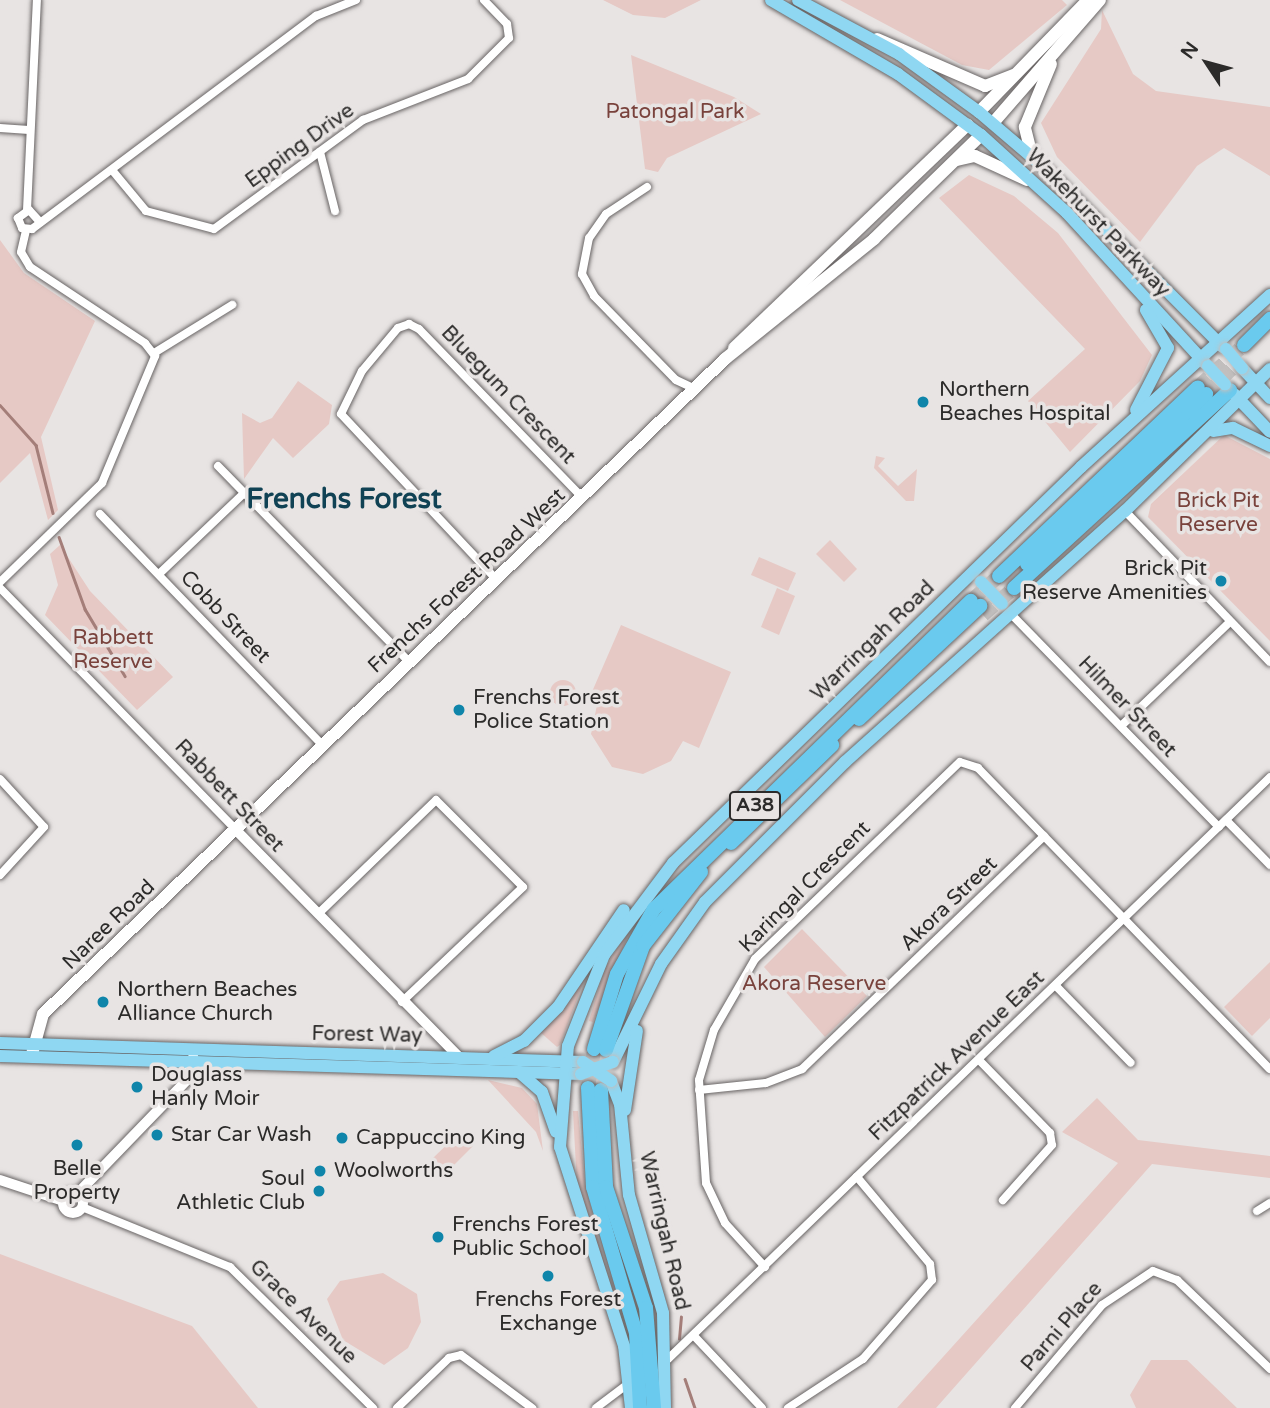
<!DOCTYPE html>
<html>
<head>
<meta charset="utf-8">
<style>
  body { margin:0 }
  #map { position:relative; width:1270px; height:1408px; overflow:hidden; background:#e8e4e3; font-family:"Varela Round",sans-serif }
  div>[style] { position:absolute }
  [style*='--x'] { left:calc(var(--x)*1px); top:calc(var(--y)*1px); width:calc(var(--w)*1px); rotate:calc(var(--a)*1deg) }
  .green>* { inset:0; background:#e6c9c5 }
  .round { border-radius:50% }
  .stream>* { height:2.5px; margin:-1.25px; padding:0 1.25px; transform-origin:1.25px; border-radius:1.25px; background:#a47e79 }
  .trunk-tunnel>* { height:14px; margin-top:-7px; transform-origin:0; background:repeating-linear-gradient(90deg,#c2bfbe 0 14px,transparent 0 21px) }
  .roads { filter:drop-shadow(0 0 2px #686464) drop-shadow(0 0 2px #686464) }
  .minor>* { height:8px; margin:-4px; padding:0 4px; transform-origin:4px; border-radius:4px; background:#fff }
  .tertiary>* { height:10px; margin:-5px; padding:0 5px; transform-origin:5px; border-radius:5px; background:#fff }
  .tertiary>.ring { margin:-5px; padding:0; box-sizing:content-box; background:none; border:10px solid #fff; border-radius:50% }
  .secondary>* { height:12px; margin:-6px; padding:0 6px; transform-origin:6px; border-radius:6px; background:#fff }
  .primary>* { height:12px; margin:-6px; padding:0 6px; transform-origin:6px; border-radius:6px; background:#8fd7f2 }
  .trunk>* { height:14px; margin:-7px; padding:0 7px; transform-origin:7px; border-radius:7px; background:#6acaee }
  .bridges { filter:drop-shadow(0 0 2px #c0bfbf) drop-shadow(0 0 2px #c0bfbf) }
  .primary-bridge>* { height:12px; margin:-6px; padding:0 6px; transform-origin:6px; border-radius:6px; background:#8fd7f2 }
  .dots>* { width:19px; height:19px; translate:-50% -50%; box-sizing:border-box; border:4px solid #e8e4e3; border-radius:50% }
  span { translate:-50% -50%; white-space:nowrap; text-align:center; line-height:1.15; -webkit-text-stroke:7px #e8e4e3; paint-order:stroke }
  .shield-label span { padding:2px 5px; background:#e8e4e3; border:2px solid; border-radius:5px; -webkit-text-stroke-width:0 }
  .shield-label { font-size:19px; color:#2c2b2a; font-weight:700 }
  .park-label { font-size:21px; color:#79423c }
  .street-label { font-size:21px; color:#2c2b2a }
  .poi-label { font-size:21px; color:#2c2b2a }
  .left { translate:0 -50%; text-align:left }
  .right { translate:-100% -50%; text-align:right }
  .district-label { font-size:28px; color:#104254; font-weight:700 }
  .north { position:absolute; left:1172px; top:28px; width:70px; height:70px; -webkit-text-stroke:5px #e8e4e3; paint-order:stroke; rotate:306deg; font-size:19px; font-weight:700; line-height:28px; text-align:center; color:#2c2b2a }
  .north::after { content:''; display:block; margin:auto; width:24px; height:32px; background:#2c2b2a; clip-path:polygon(50% 0,100% 100%,50% 72%,0 100%) }
</style>
</head>
<body>
<div id="map">
  <div class="green">
    <i style="clip-path:polygon(603px 0,701px 0,665px 18px,633px 15px)"></i>
    <i style="clip-path:polygon(840px 0,1062px 0,1067px 5px,989px 70px,962px 65px)"></i>
    <i style="clip-path:polygon(1102px 10px,1133px 74px,1156px 91px,1270px 107px,1270px 176px,1224px 148px,1197px 166px,1140px 242px,1057px 157px,1041px 123px,1101px 29px)"></i>
    <i style="clip-path:polygon(631px 55px,734px 97px,761px 114px,667px 158px,658px 172px,645px 169px)"></i>
    <i style="clip-path:polygon(969px 175px,1014px 196px,1058px 233px,1152px 355px,1140px 381px,1070px 452px,1028px 401px,1085px 349px,939px 198px)"></i>
    <i style="clip-path:polygon(0 240px,24px 273px,95px 321px,41px 437px,58px 510px,48px 520px,30px 453px,0 483px)"></i>
    <i style="clip-path:polygon(298px 381px,332px 405px,329px 424px,293px 458px,273px 438px,244px 479px,242px 413px,260px 423px,272px 418px)"></i>
    <i style="clip-path:polygon(1224px 435px,1270px 459px,1270px 641px,1148px 517px,1151px 504px)"></i>
    <i style="clip-path:polygon(876px 456px,885px 458px,878px 466px,898px 486px,917px 469px,914px 501px,906px 501px,874px 468px)"></i>
    <i style="clip-path:polygon(830px 540px,857px 569px,844px 582px,816px 554px)"></i>
    <i style="clip-path:polygon(60px 545px,90px 591px,173px 677px,137px 710px,45px 615px,58px 585px,50px 554px)"></i>
    <i style="clip-path:polygon(759px 557px,796px 573px,788px 591px,751px 575px)"></i>
    <i style="clip-path:polygon(777px 588px,795px 596px,779px 635px,761px 627px)"></i>
    <i style="clip-path:polygon(621px 625px,731px 672px,699px 748px,683px 741px,671px 761px,643px 774px,612px 767px,591px 734px,597px 705px,588px 701px)"></i>
    <i class="round" style="left:550px;top:680px;width:26px;height:26px"></i>
    <i style="clip-path:polygon(633px 923px,593px 1022px,589px 1021px,604px 970px)"></i>
    <i style="clip-path:polygon(802px 929px,867px 996px,825px 1037px,764px 967px)"></i>
    <i style="clip-path:polygon(1270px 962px,1270px 1018px,1252px 1036px,1224px 1007px)"></i>
    <i style="clip-path:polygon(588px 970px,560px 1045px,557px 1047px,540px 1032px)"></i>
    <i style="clip-path:polygon(488px 1080px,522px 1088px,537px 1104px,543px 1151px,536px 1132px)"></i>
    <i style="clip-path:polygon(1097px 1098px,1138px 1140px,1270px 1156px,1270px 1178px,1152px 1164px,936px 1408px,897px 1408px,1118px 1163px,1062px 1132px)"></i>
    <i style="clip-path:polygon(573px 1111px,578px 1111px,585px 1184px,611px 1291px,577px 1186px)"></i>
    <i style="clip-path:polygon(460px 1132px,473px 1146px,446px 1173px,433px 1158px)"></i>
    <i style="clip-path:polygon(0 1254px,192px 1326px,258px 1408px,0 1408px)"></i>
    <i style="clip-path:polygon(383px 1273px,417px 1294px,421px 1322px,408px 1348px,384px 1365px,343px 1340px,327px 1299px,340px 1281px)"></i>
    <i style="clip-path:polygon(1151px 1360px,1187px 1360px,1237px 1408px,1136px 1408px,1130px 1395px)"></i>
  </div>
  <div class="stream">
    <i style="--x:0;--y:405;--w:54;--a:48"></i>
    <i style="--x:36;--y:445;--w:70;--a:76"></i>
    <i style="--x:59;--y:537;--w:77;--a:70.1"></i>
    <i style="--x:85;--y:609;--w:78;--a:59.2"></i>
    <i style="--x:679;--y:1339;--w:22;--a:-85"></i>
    <i style="--x:685;--y:1379;--w:31;--a:71"></i>
  </div>
  <div class="trunk-tunnel">
    <i style="--x:1198;--y:387;--w:62;--a:-42.4"></i>
    <i style="--x:1206;--y:394;--w:49;--a:-44.2"></i>
    <i style="--x:971;--y:601;--w:38;--a:-42"></i>
    <i style="--x:983;--y:615;--w:41;--a:-41.1"></i>
    <i style="--x:588;--y:1088;--w:39;--a:-81"></i>
  </div>
  <div class="roads">
    <div class="minor">
      <i style="--x:0;--y:128;--w:29;--a:4"></i>
      <i style="--x:320;--y:152;--w:61;--a:75.7"></i>
      <i style="--x:112;--y:170;--w:53;--a:50.3"></i>
      <i style="--x:146;--y:211;--w:70;--a:14.8"></i>
      <i style="--x:214;--y:229;--w:185;--a:-36.2"></i>
      <i style="--x:363;--y:120;--w:113;--a:-21.3"></i>
      <i style="--x:468;--y:79;--w:58;--a:-45"></i>
      <i style="--x:509;--y:38;--w:14;--a:-98"></i>
      <i style="--x:507;--y:24;--w:33;--a:-134"></i>
      <i style="--x:647;--y:187;--w:49;--a:146.6"></i>
      <i style="--x:606;--y:214;--w:29;--a:125"></i>
      <i style="--x:589;--y:238;--w:37;--a:101"></i>
      <i style="--x:582;--y:274;--w:25;--a:61"></i>
      <i style="--x:594;--y:296;--w:117;--a:45.7"></i>
      <i style="--x:676;--y:380;--w:21;--a:25"></i>
      <i style="--x:27;--y:210;--w:210;--a:-87.3"></i>
      <i style="--x:39;--y:221;--w:15;--a:-132"></i>
      <i style="--x:29;--y:210;--w:14;--a:144"></i>
      <i style="--x:18;--y:218;--w:11;--a:68"></i>
      <i style="--x:22;--y:228;--w:10;--a:6"></i>
      <i style="--x:32;--y:229;--w:355;--a:-36.9"></i>
      <i style="--x:316;--y:16;--w:43;--a:-21.8"></i>
      <i style="--x:154;--y:353;--w:92;--a:-31.6"></i>
      <i style="--x:218;--y:466;--w:274;--a:45.7"></i>
      <i style="--x:1125;--y:511;--w:209;--a:46.2"></i>
      <i style="--x:100;--y:514;--w:322;--a:46.1"></i>
      <i style="--x:159;--y:574;--w:117;--a:-43.6"></i>
      <i style="--x:495;--y:578;--w:225;--a:-133.2"></i>
      <i style="--x:341;--y:414;--w:48;--a:-64"></i>
      <i style="--x:362;--y:371;--w:56;--a:-50.1"></i>
      <i style="--x:398;--y:328;--w:12;--a:-20"></i>
      <i style="--x:409;--y:324;--w:11;--a:27"></i>
      <i style="--x:419;--y:329;--w:235;--a:45.9"></i>
      <i style="--x:0;--y:582;--w:142;--a:-44.1"></i>
      <i style="--x:102;--y:483;--w:138;--a:-67.3"></i>
      <i style="--x:155;--y:356;--w:16;--a:-128"></i>
      <i style="--x:145;--y:343;--w:138;--a:-146.5"></i>
      <i style="--x:30;--y:267;--w:17;--a:-121"></i>
      <i style="--x:21;--y:252;--w:23;--a:-77"></i>
      <i style="--x:0;--y:588;--w:338;--a:45.7"></i>
      <i style="--x:1010;--y:613;--w:299;--a:45.7"></i>
      <i style="--x:1121;--y:726;--w:151;--a:-43.7"></i>
      <i style="--x:0;--y:779;--w:65;--a:47.5"></i>
      <i style="--x:44;--y:827;--w:65;--a:132.5"></i>
      <i style="--x:1226;--y:820;--w:63;--a:45.6"></i>
      <i style="--x:318;--y:914;--w:164;--a:-44"></i>
      <i style="--x:436;--y:800;--w:123;--a:45"></i>
      <i style="--x:523;--y:887;--w:167;--a:136.5"></i>
      <i style="--x:1056;--y:986;--w:107;--a:45.8"></i>
      <i style="--x:979;--y:1060;--w:102;--a:45.8"></i>
      <i style="--x:1050;--y:1133;--w:12;--a:81"></i>
      <i style="--x:1052;--y:1145;--w:74;--a:131.7"></i>
      <i style="--x:699;--y:1090;--w:67;--a:-6"></i>
      <i style="--x:766;--y:1083;--w:39;--a:-21"></i>
      <i style="--x:802;--y:1069;--w:336;--a:-43.9"></i>
      <i style="--x:82;--y:1207;--w:160;--a:22.1"></i>
      <i style="--x:230;--y:1267;--w:201;--a:44.6"></i>
      <i style="--x:1257;--y:1211;--w:15;--a:-32"></i>
      <i style="--x:765;--y:1267;--w:59;--a:-132.3"></i>
      <i style="--x:725;--y:1223;--w:44;--a:-115.4"></i>
      <i style="--x:706;--y:1183;--w:103;--a:-93.9"></i>
      <i style="--x:699;--y:1080;--w:52;--a:-73.3"></i>
      <i style="--x:714;--y:1030;--w:82;--a:-60"></i>
      <i style="--x:755;--y:959;--w:284;--a:-43.9"></i>
      <i style="--x:960;--y:762;--w:19;--a:18"></i>
      <i style="--x:978;--y:768;--w:419;--a:45.9"></i>
      <i style="--x:696;--y:1338;--w:96;--a:46.7"></i>
      <i style="--x:668;--y:1359;--w:837;--a:-44.03"></i>
      <i style="--x:397;--y:1408;--w:72;--a:-43.9"></i>
      <i style="--x:449;--y:1358;--w:12;--a:-14"></i>
      <i style="--x:461;--y:1355;--w:89;--a:36.7"></i>
      <i style="--x:596;--y:1408;--w:41;--a:-37.1"></i>
      <i style="--x:788;--y:1408;--w:90;--a:-33.2"></i>
      <i style="--x:863;--y:1359;--w:105;--a:-48.9"></i>
      <i style="--x:932;--y:1280;--w:16;--a:-97"></i>
      <i style="--x:930;--y:1264;--w:114;--a:-130"></i>
      <i style="--x:1015;--y:1408;--w:135;--a:-49.8"></i>
      <i style="--x:1102;--y:1305;--w:61;--a:-33.7"></i>
      <i style="--x:1153;--y:1271;--w:26;--a:21"></i>
      <i style="--x:1177;--y:1280;--w:129;--a:43.7"></i>
    </div>
    <div class="tertiary">
      <i style="--x:236;--y:830;--w:320;--a:45.5"></i>
      <i style="--x:0;--y:1180;--w:66;--a:18.4"></i>
      <i class="ring" style="left:63px;top:1193px;width:10px;height:10px"></i>
      <i style="--x:77;--y:1194;--w:158;--a:-46"></i>
      <i style="--x:187;--y:1080;--w:24;--a:-75"></i>
    </div>
    <div class="secondary">
      <i style="--x:877;--y:39;--w:118;--a:23.5"></i>
      <i style="--x:985;--y:86;--w:31;--a:-21"></i>
      <i style="--x:979;--y:112;--w:156;--a:-45.8"></i>
      <i style="--x:993;--y:123;--w:163;--a:-49"></i>
      <i style="--x:1032;--y:156;--w:30;--a:-104"></i>
      <i style="--x:1025;--y:127;--w:68;--a:-67.6"></i>
      <i style="--x:957;--y:160;--w:18;--a:-13"></i>
      <i style="--x:975;--y:156;--w:57;--a:24.8"></i>
      <i style="--x:734;--y:348;--w:323;--a:-43.7"></i>
      <i style="--x:32;--y:1054;--w:41;--a:-74.6"></i>
      <i style="--x:43;--y:1014;--w:946;--a:-43.84"></i>
      <i style="--x:725;--y:359;--w:191;--a:-38.8"></i>
      <i style="--x:874;--y:239;--w:149;--a:-44.2"></i>
    </div>
    <div class="primary">
      <i style="--x:771;--y:0;--w:147;--a:30.2"></i>
      <i style="--x:898;--y:74;--w:103;--a:36.3"></i>
      <i style="--x:981;--y:135;--w:116;--a:42.2"></i>
      <i style="--x:1067;--y:213;--w:204;--a:47.4"></i>
      <i style="--x:798;--y:0;--w:115;--a:28.1"></i>
      <i style="--x:899;--y:54;--w:99;--a:35.9"></i>
      <i style="--x:979;--y:112;--w:89;--a:40.5"></i>
      <i style="--x:1047;--y:170;--w:250;--a:45.2"></i>
      <i style="--x:1242;--y:368;--w:41;--a:47"></i>
      <i style="--x:1234;--y:394;--w:52;--a:46.5"></i>
      <i style="--x:1136;--y:410;--w:70;--a:-62.7"></i>
      <i style="--x:1168;--y:348;--w:44;--a:-120.1"></i>
      <i style="--x:1213;--y:431;--w:20;--a:-9"></i>
      <i style="--x:1233;--y:428;--w:41;--a:25.9"></i>
      <i style="--x:0;--y:1043;--w:583;--a:1.87"></i>
      <i style="--x:0;--y:1056;--w:581;--a:1.77"></i>
      <i style="--x:494;--y:1056;--w:34;--a:-27"></i>
      <i style="--x:524;--y:1041;--w:48;--a:-45"></i>
      <i style="--x:558;--y:1007;--w:117;--a:-55.8"></i>
      <i style="--x:613;--y:1062;--w:109;--a:-63.9"></i>
      <i style="--x:661;--y:964;--w:76;--a:-54.6"></i>
      <i style="--x:705;--y:902;--w:198;--a:-45"></i>
      <i style="--x:845;--y:762;--w:376;--a:-41.9"></i>
      <i style="--x:1125;--y:511;--w:203;--a:-44.4"></i>
      <i style="--x:519;--y:1072;--w:30;--a:41"></i>
      <i style="--x:542;--y:1092;--w:42;--a:70.7"></i>
      <i style="--x:611;--y:1081;--w:25;--a:69"></i>
      <i style="--x:620;--y:1104;--w:91;--a:84.4"></i>
      <i style="--x:629;--y:1195;--w:123;--a:73.9"></i>
      <i style="--x:663;--y:1313;--w:95;--a:88.8"></i>
      <i style="--x:625;--y:1110;--w:80;--a:-81.4"></i>
      <i style="--x:631;--y:1408;--w:62;--a:-96.4"></i>
      <i style="--x:624;--y:1346;--w:209;--a:-107.8"></i>
      <i style="--x:560;--y:1147;--w:101;--a:-85.5"></i>
      <i style="--x:568;--y:1046;--w:98;--a:-68.4"></i>
      <i style="--x:604;--y:955;--w:115;--a:-53.1"></i>
      <i style="--x:673;--y:863;--w:569;--a:-44.14"></i>
      <i style="--x:1081;--y:467;--w:256;--a:-42.3"></i>
    </div>
    <div class="trunk">
      <i style="--x:1244;--y:345;--w:37;--a:-45"></i>
      <i style="--x:1027;--y:564;--w:247;--a:-43.5"></i>
      <i style="--x:999;--y:576;--w:274;--a:-43.5"></i>
      <i style="--x:1014;--y:588;--w:293;--a:-42.5"></i>
      <i style="--x:859;--y:719;--w:166;--a:-43"></i>
      <i style="--x:731;--y:843;--w:141;--a:-44.1"></i>
      <i style="--x:594;--y:1049;--w:78;--a:-73"></i>
      <i style="--x:617;--y:974;--w:75;--a:-60.4"></i>
      <i style="--x:654;--y:909;--w:442;--a:-44.2"></i>
      <i style="--x:606;--y:1050;--w:110;--a:-70.4"></i>
      <i style="--x:643;--y:946;--w:94;--a:-51.9"></i>
      <i style="--x:588;--y:1088;--w:99;--a:87.1"></i>
      <i style="--x:593;--y:1187;--w:152;--a:73.6"></i>
      <i style="--x:636;--y:1333;--w:75;--a:86.9"></i>
      <i style="--x:601;--y:1090;--w:97;--a:87"></i>
      <i style="--x:606;--y:1187;--w:127;--a:71.7"></i>
      <i style="--x:646;--y:1308;--w:100;--a:85.4"></i>
    </div>
  </div>
  <div class="bridges">
    <div class="primary-bridge">
      <i style="--x:1226;--y:349;--w:25;--a:50"></i>
      <i style="--x:1208;--y:366;--w:25;--a:47"></i>
      <i style="--x:981;--y:582;--w:30;--a:46"></i>
      <i style="--x:583;--y:1062;--w:34;--a:34"></i>
      <i style="--x:581;--y:1074;--w:34;--a:-21"></i>
    </div>
  </div>
  <div class="dots">
    <i style="left:923px;top:402px;background:#0f85aa"></i>
    <i style="left:1221px;top:581px;background:#0f85aa"></i>
    <i style="left:459px;top:710px;background:#0f85aa"></i>
    <i style="left:103px;top:1002px;background:#0f85aa"></i>
    <i style="left:137px;top:1087px;background:#0f85aa"></i>
    <i style="left:157px;top:1135px;background:#0f85aa"></i>
    <i style="left:342px;top:1138px;background:#0f85aa"></i>
    <i style="left:77px;top:1145px;background:#0f85aa"></i>
    <i style="left:320px;top:1171px;background:#0f85aa"></i>
    <i style="left:319px;top:1191px;background:#0f85aa"></i>
    <i style="left:438px;top:1237px;background:#0f85aa"></i>
    <i style="left:548px;top:1276px;background:#0f85aa"></i>
  </div>
  <div class="shield-label">
    <span style="left:755px;top:806px">A38</span>
  </div>
  <div class="park-label">
    <span style="left:675px;top:112px">Patongal Park</span>
    <span style="left:1218px;top:513px">Brick Pit<br>Reserve</span>
    <span style="left:113px;top:650px">Rabbett<br>Reserve</span>
    <span style="left:814px;top:984px">Akora Reserve</span>
  </div>
  <div class="street-label">
    <span style="left:300px;top:146px;rotate:-36deg">Epping Drive</span>
    <span style="left:1098px;top:223px;rotate:46deg">Wakehurst Parkway</span>
    <span style="left:508px;top:395px;rotate:46deg">Bluegum Crescent</span>
    <span style="left:467px;top:581px;rotate:-43deg">Frenchs Forest Road West</span>
    <span style="left:225px;top:617px;rotate:46deg">Cobb Street</span>
    <span style="left:873px;top:641px;rotate:-44deg">Warringah Road</span>
    <span style="left:1127px;top:707px;rotate:46deg">Hilmer Street</span>
    <span style="left:229px;top:796px;rotate:46deg">Rabbett Street</span>
    <span style="left:805px;top:887px;rotate:-45deg">Karingal Crescent</span>
    <span style="left:949px;top:904px;rotate:-44deg">Akora Street</span>
    <span style="left:109px;top:925px;rotate:-44deg">Naree Road</span>
    <span style="left:367px;top:1035px;rotate:1deg">Forest Way</span>
    <span style="left:957px;top:1056px;rotate:-44deg">Fitzpatrick Avenue East</span>
    <span style="left:664px;top:1231px;rotate:77deg">Warringah Road</span>
    <span style="left:303px;top:1312px;rotate:44deg">Grace Avenue</span>
    <span style="left:1062px;top:1327px;rotate:-49deg">Parni Place</span>
  </div>
  <div class="poi-label">
    <span class="left" style="left:939px;top:402px">Northern<br>Beaches Hospital</span>
    <span class="right" style="left:1207px;top:581px">Brick Pit<br>Reserve Amenities</span>
    <span class="left" style="left:473px;top:710px">Frenchs Forest<br>Police Station</span>
    <span class="left" style="left:117px;top:1002px">Northern Beaches<br>Alliance Church</span>
    <span class="left" style="left:151px;top:1087px">Douglass<br>Hanly Moir</span>
    <span class="left" style="left:171px;top:1135px">Star Car Wash</span>
    <span class="left" style="left:356px;top:1138px">Cappuccino King</span>
    <span style="left:77px;top:1181px">Belle<br>Property</span>
    <span class="left" style="left:334px;top:1171px">Woolworths</span>
    <span class="right" style="left:305px;top:1191px">Soul<br>Athletic Club</span>
    <span class="left" style="left:452px;top:1237px">Frenchs Forest<br>Public School</span>
    <span style="left:548px;top:1312px">Frenchs Forest<br>Exchange</span>
  </div>
  <div class="district-label">
    <span style="left:344px;top:499px">Frenchs Forest</span>
  </div>
  <div class="north">N</div>
</div>
</body>
</html>
